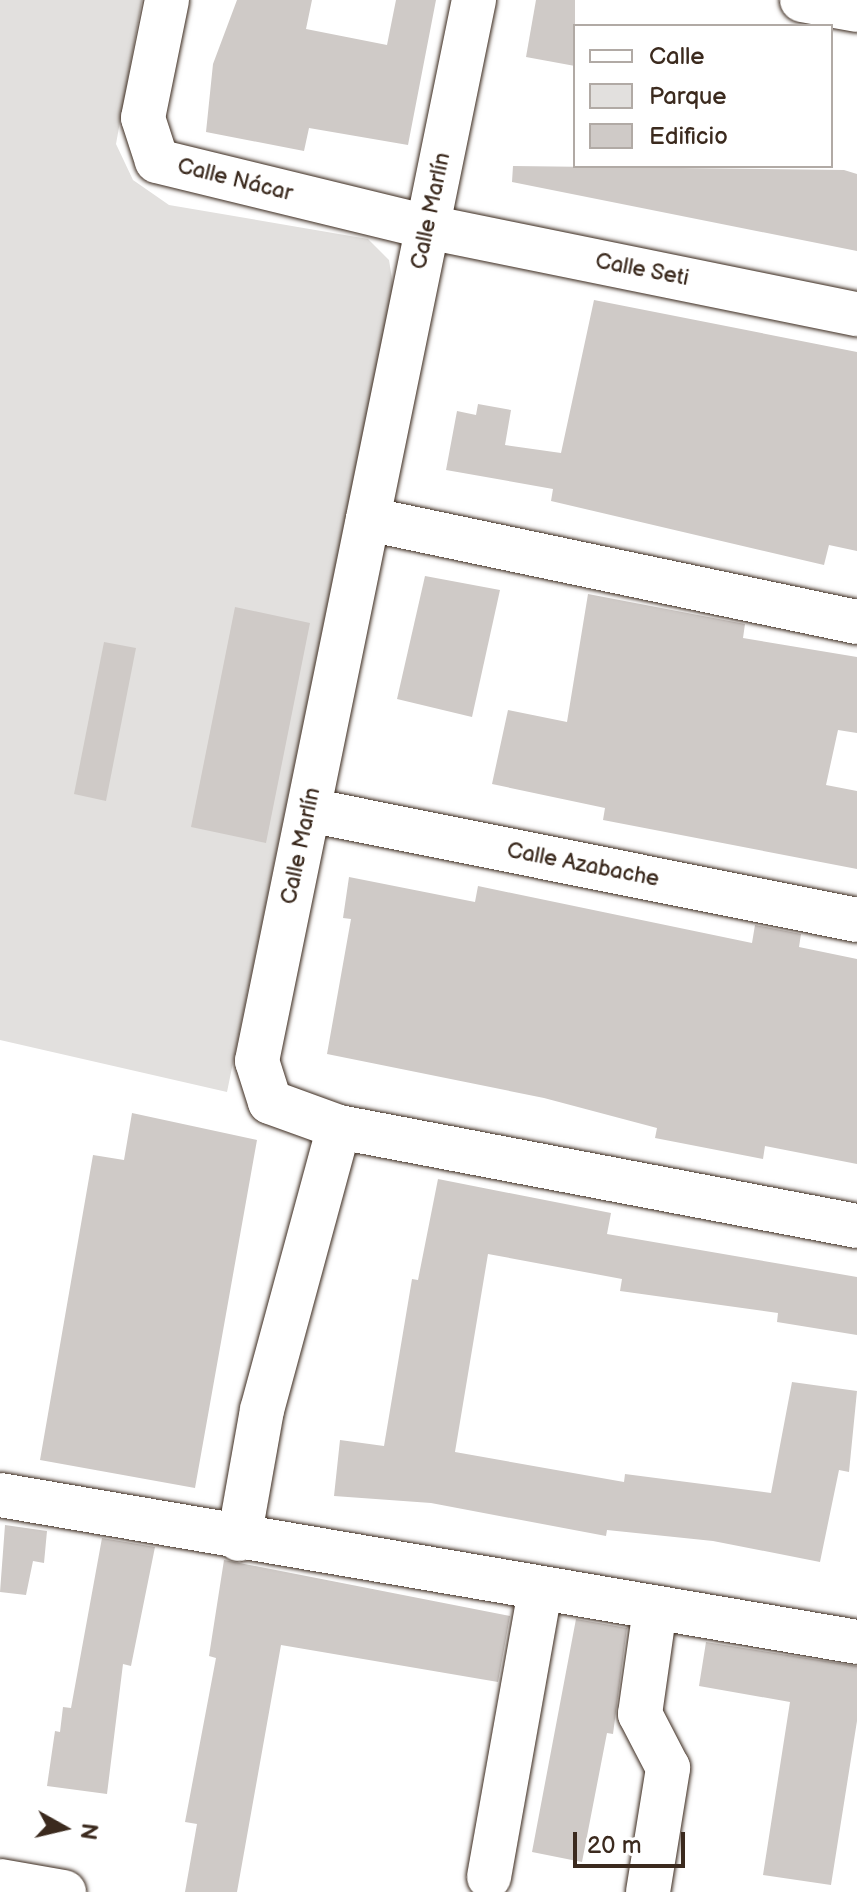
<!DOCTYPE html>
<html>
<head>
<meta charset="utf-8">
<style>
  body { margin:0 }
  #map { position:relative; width:857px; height:1892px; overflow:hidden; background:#fff; font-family:"Balsamiq Sans",sans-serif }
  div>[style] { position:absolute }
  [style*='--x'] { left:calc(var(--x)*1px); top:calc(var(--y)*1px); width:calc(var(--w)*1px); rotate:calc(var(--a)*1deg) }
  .green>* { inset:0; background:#e2e0de }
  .building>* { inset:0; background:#cfcac7 }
  .roads { filter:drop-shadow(0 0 2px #3b2a1e) drop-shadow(0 0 2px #3b2a1e) }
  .minor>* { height:44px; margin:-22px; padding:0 22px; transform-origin:22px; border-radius:22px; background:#fff }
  span { translate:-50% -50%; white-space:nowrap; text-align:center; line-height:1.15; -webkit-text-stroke:6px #fff; paint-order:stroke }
  .street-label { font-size:22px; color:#3b2a1e }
  .legend { position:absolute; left:573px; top:24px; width:260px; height:144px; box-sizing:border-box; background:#fff; border:2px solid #b1aaa5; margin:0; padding:10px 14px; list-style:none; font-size:24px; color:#3b2a1e }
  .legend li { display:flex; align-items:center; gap:16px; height:40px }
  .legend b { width:40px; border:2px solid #b1aaa5 }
  .north { position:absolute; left:24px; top:1788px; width:80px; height:80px; -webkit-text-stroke:6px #fff; paint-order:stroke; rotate:98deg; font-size:22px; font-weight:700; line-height:32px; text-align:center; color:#3b2a1e }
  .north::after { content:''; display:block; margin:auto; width:28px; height:36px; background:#3b2a1e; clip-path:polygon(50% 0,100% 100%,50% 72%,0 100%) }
  .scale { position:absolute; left:573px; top:1832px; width:112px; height:36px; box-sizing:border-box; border:4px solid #3b2a1e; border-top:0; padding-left:10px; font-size:24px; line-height:28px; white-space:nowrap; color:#3b2a1e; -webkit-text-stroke:6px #fff; paint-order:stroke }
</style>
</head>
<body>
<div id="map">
  <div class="green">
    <i style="clip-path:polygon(0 0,142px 0,116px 144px,133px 180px,169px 205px,368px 239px,389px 260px,393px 285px,227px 1092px,0 1040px)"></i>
  </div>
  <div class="building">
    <i style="clip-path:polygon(237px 0,312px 0,306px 29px,387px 45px,396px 0,436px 0,408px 145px,309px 128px,304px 151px,206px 132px,213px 64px)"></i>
    <i style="clip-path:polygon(536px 0,575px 0,575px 66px,526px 57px)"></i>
    <i style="clip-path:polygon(513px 166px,844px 170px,857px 174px,857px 251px,512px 182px)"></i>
    <i style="clip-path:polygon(594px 300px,857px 352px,857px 551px,829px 545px,824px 565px,551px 501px,553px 489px,446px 470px,457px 411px,476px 415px,478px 404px,511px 410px,505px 445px,561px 453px)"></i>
    <i style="clip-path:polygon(425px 576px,500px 590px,472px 717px,397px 699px)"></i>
    <i style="clip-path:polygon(588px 594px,745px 624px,743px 638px,857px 657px,857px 733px,838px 730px,826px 785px,857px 791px,857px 869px,603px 820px,605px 808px,492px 784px,508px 710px,567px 722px)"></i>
    <i style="clip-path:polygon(235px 607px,310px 623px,266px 843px,191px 827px)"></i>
    <i style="clip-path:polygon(104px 642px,136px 648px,106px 801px,74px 794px)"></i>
    <i style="clip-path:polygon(349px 877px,475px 902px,478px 886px,752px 943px,755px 925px,801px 934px,799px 947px,857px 959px,857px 1164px,765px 1146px,763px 1159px,655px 1138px,657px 1128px,544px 1098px,327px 1054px,351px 919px,343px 918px)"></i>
    <i style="clip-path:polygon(132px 1113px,257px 1140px,195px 1488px,40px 1460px,93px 1155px,124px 1160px)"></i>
    <i style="clip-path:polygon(438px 1179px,611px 1213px,607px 1234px,857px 1277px,857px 1335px,777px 1322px,778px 1313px,620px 1291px,622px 1279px,488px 1254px,455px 1452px,624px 1482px,625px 1474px,771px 1493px,792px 1382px,857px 1391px,849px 1472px,839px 1470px,820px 1562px,713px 1541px,607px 1530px,606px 1536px,431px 1503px,334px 1496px,340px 1440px,384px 1446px,412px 1279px,418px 1280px)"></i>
    <i style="clip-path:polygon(5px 1525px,47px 1531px,44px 1563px,33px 1561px,26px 1595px,0 1592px)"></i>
    <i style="clip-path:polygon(102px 1538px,155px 1547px,131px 1666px,123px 1664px,107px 1794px,47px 1786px,55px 1731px,60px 1732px,63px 1707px,71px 1708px)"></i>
    <i style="clip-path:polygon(224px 1560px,510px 1616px,498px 1682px,281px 1645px,237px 1892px,185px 1892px,197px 1824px,185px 1822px,216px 1658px,209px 1656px)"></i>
    <i style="clip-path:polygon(576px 1619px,627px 1628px,613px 1734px,607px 1733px,582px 1862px,532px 1852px)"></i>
    <i style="clip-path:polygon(706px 1642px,857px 1666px,857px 1721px,831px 1885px,763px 1875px,790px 1702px,699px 1686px)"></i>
  </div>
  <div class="roads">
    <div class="minor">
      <i style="--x:167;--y:0;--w:120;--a:101.5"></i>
      <i style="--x:143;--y:118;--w:45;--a:72"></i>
      <i style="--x:157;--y:161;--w:279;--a:13.7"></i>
      <i style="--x:428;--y:227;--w:438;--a:11.5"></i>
      <i style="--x:474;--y:0;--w:1083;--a:101.56"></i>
      <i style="--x:257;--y:1061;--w:43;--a:72.4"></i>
      <i style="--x:270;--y:1102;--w:73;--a:19.9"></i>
      <i style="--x:339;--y:1127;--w:527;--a:10.82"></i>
      <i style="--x:802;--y:0;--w:56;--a:10.3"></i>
      <i style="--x:368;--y:519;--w:500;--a:11.9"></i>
      <i style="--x:309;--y:810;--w:559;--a:11.35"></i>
      <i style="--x:0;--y:1495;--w:870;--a:9.73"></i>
      <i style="--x:239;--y:1539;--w:131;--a:-79.9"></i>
      <i style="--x:262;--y:1410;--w:293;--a:-74.8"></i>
      <i style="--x:489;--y:1877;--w:290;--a:-79.9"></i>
      <i style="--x:0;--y:1881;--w:65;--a:9.8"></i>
      <i style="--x:648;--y:1892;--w:126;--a:-80.8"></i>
      <i style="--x:668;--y:1768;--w:61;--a:-117.4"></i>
      <i style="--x:640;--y:1714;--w:106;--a:-81.9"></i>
    </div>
  </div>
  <div class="street-label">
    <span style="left:235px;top:180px;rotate:14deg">Calle Nácar</span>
    <span style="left:431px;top:211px;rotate:-78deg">Calle Marlín</span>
    <span style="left:642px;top:270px;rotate:11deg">Calle Seti</span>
    <span style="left:301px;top:846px;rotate:-78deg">Calle Marlín</span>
    <span style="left:583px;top:865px;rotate:11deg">Calle Azabache</span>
  </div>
  <ul class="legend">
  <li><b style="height:10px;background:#fff"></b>Calle</li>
  <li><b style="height:22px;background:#e2e0de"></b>Parque</li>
  <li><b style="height:22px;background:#cfcac7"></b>Edificio</li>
  </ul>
  <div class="north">N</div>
  <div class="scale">20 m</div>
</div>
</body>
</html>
